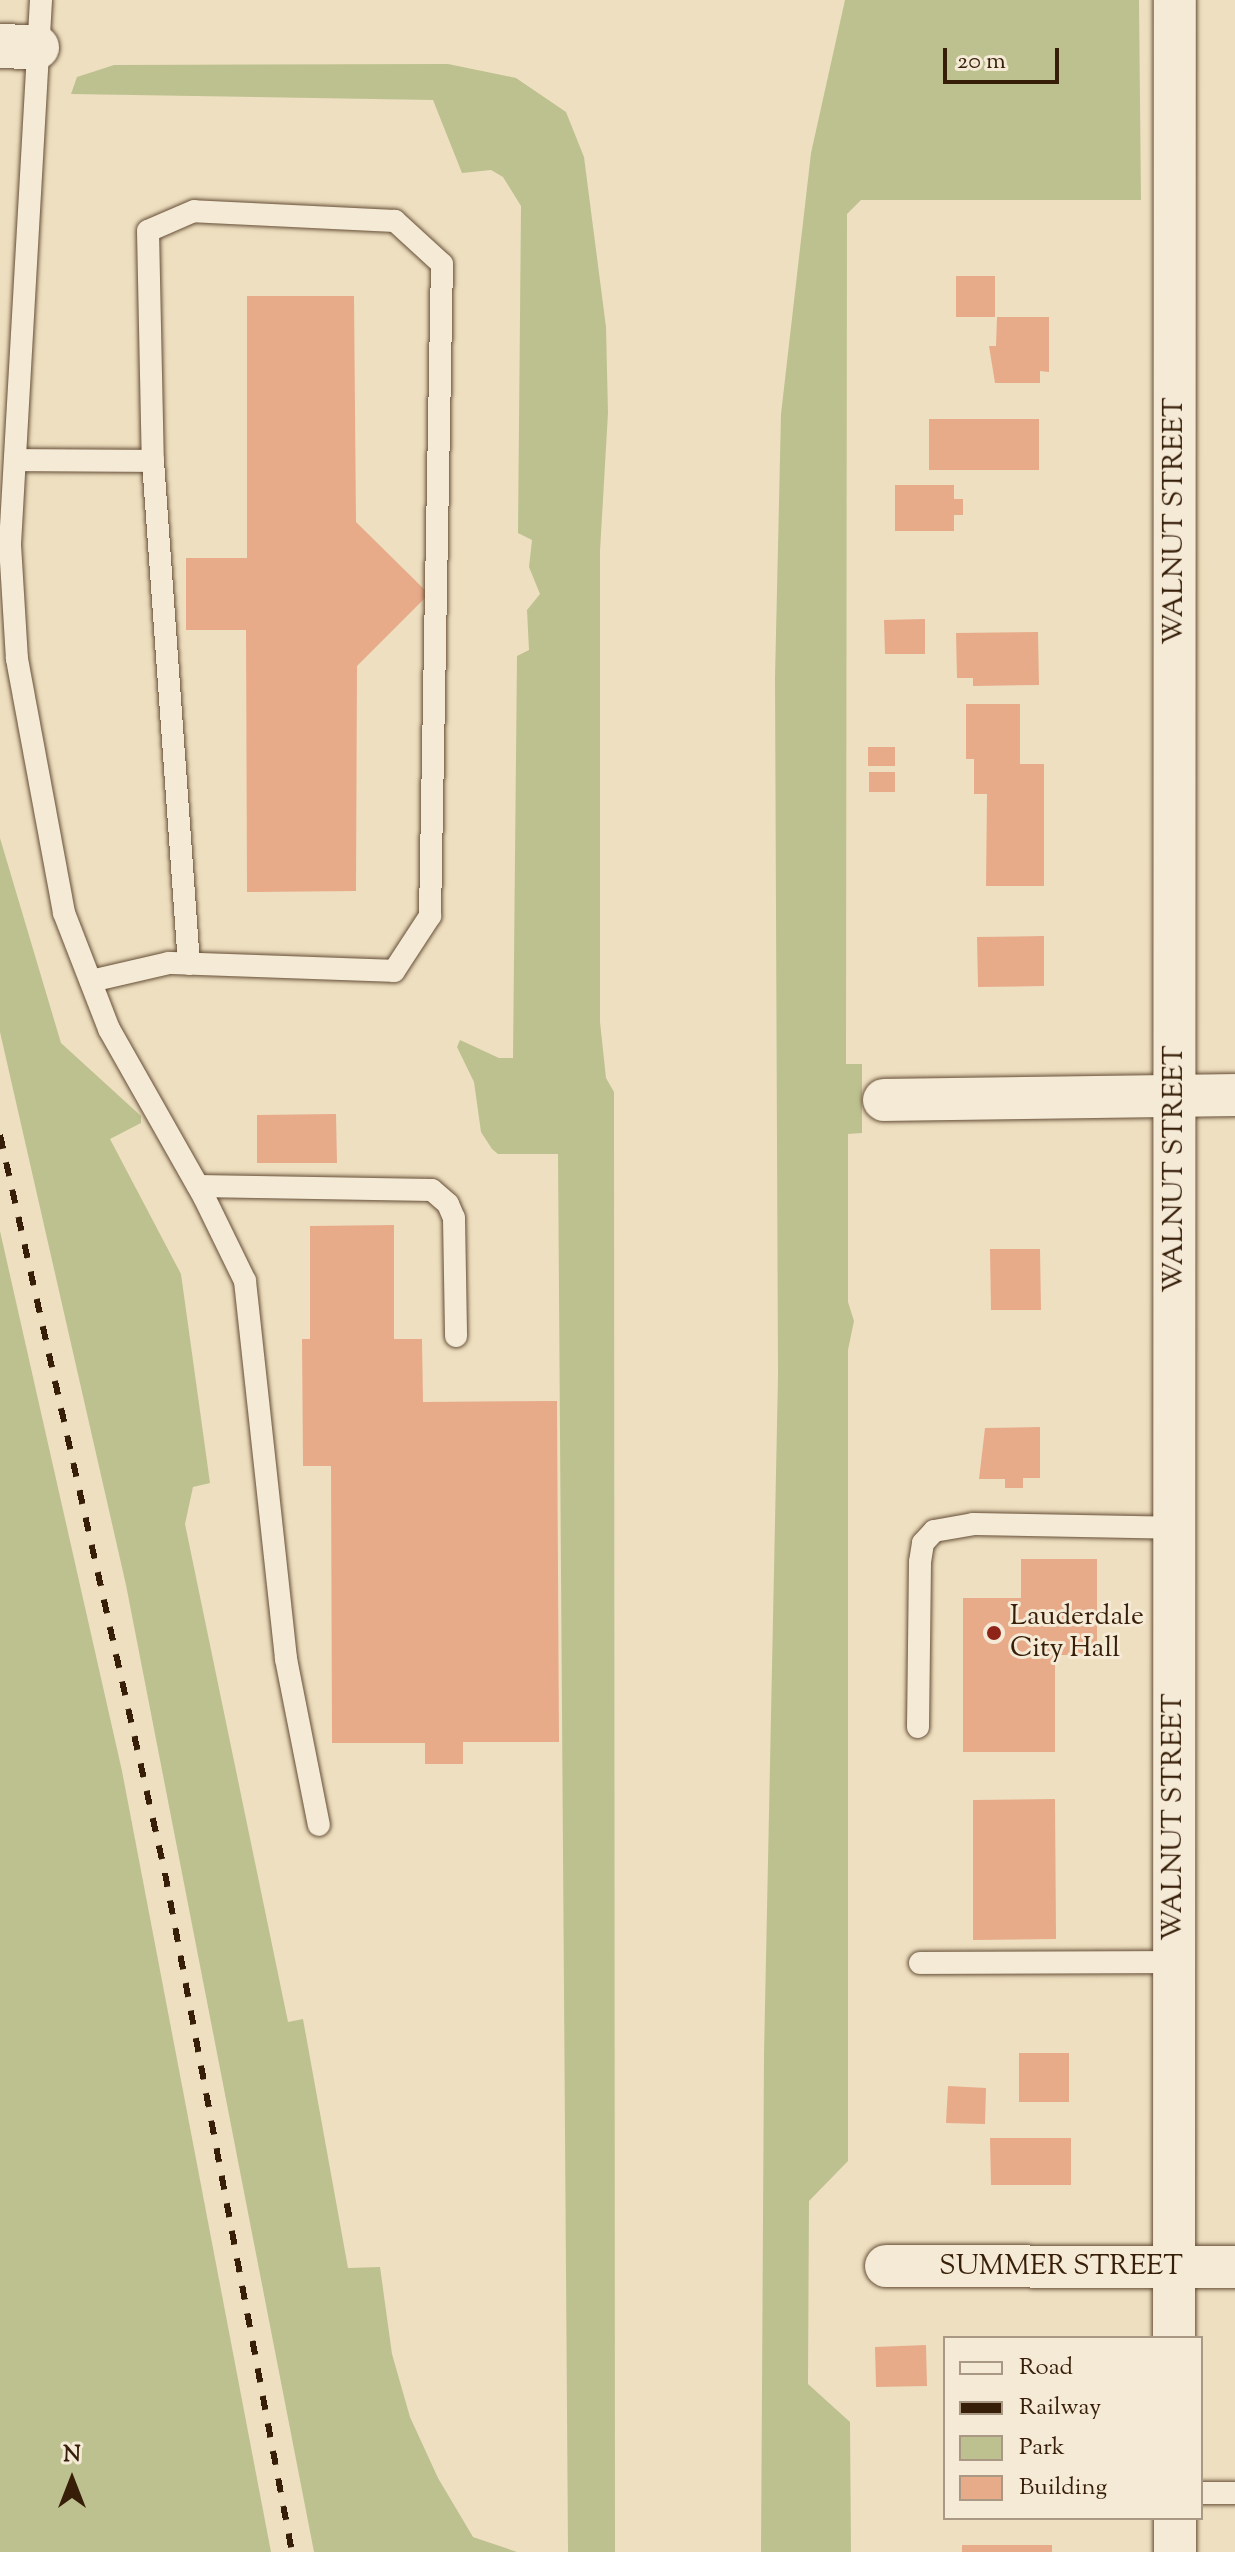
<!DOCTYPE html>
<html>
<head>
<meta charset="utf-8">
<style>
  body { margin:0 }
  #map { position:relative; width:1235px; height:2552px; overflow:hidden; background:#eedfc0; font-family:"Sorts Mill Goudy",serif }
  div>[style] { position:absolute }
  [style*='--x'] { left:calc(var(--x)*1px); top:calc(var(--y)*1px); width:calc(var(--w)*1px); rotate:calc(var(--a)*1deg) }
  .green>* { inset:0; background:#bdc18f }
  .building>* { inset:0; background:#e7ab8a }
  .roads { filter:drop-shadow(0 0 2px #654e36) drop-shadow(0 0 2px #654e36) }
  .lane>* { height:22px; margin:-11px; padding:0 11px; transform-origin:11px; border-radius:11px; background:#f4ead6 }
  .street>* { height:42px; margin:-21px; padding:0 21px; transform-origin:21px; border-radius:21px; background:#f4ead6 }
  .secondary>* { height:44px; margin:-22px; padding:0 22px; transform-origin:22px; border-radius:22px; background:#f4ead6 }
  .rail>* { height:6px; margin-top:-3px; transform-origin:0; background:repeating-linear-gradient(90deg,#371e08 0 14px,transparent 0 28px) }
  .dots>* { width:22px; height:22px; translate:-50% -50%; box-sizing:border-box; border:4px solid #f4ead6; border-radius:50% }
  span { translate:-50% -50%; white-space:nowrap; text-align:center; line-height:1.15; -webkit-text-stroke:6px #f4ead6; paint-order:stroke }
  .street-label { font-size:28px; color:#371e08 }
  .poi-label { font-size:28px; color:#371e08 }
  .left { translate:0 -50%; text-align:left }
  .legend { position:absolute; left:943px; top:2336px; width:260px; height:184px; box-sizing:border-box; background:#f4ead6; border:2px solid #a89884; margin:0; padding:10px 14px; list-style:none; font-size:24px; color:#371e08 }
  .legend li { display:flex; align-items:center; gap:16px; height:40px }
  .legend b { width:40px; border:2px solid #a89884 }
  .north { position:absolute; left:32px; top:2440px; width:80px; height:80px; -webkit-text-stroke:6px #f4ead6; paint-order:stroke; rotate:0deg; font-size:22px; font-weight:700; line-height:32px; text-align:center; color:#371e08 }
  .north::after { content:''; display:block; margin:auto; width:28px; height:36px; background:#371e08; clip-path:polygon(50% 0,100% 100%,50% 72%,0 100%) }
  .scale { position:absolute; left:943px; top:48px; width:116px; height:36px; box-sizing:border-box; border:4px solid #371e08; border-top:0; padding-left:10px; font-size:24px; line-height:28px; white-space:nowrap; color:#371e08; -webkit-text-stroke:6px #f4ead6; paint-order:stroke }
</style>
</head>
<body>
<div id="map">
  <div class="green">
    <i style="clip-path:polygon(845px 0,1139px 0,1141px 200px,861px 200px,847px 214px,846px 1064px,862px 1064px,862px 1133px,848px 1134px,848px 1302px,854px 1321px,848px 1350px,848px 2161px,809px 2201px,808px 2384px,850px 2422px,851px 2552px,761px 2552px,764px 2055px,778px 1376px,775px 678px,781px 414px,811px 153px)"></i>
    <i style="clip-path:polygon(448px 64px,516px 78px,566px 112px,584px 157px,606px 327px,608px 413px,600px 551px,600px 1022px,606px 1078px,614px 1092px,615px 2552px,568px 2552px,558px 1154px,498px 1154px,492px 1149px,481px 1132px,474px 1082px,457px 1047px,460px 1040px,499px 1058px,513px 1058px,517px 656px,529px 650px,527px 610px,540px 594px,529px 567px,532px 540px,518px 533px,521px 206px,503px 177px,491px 170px,462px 173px,433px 100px,71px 94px,77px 77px,114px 65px)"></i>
    <i style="clip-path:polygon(0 838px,61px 1043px,141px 1116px,141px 1123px,110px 1139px,181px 1274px,210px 1483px,193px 1487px,185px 1524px,288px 2022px,303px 2019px,348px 2268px,380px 2267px,392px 2354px,410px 2417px,438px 2478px,473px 2537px,517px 2552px,314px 2552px,126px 1585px,0 1032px)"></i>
    <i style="clip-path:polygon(0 1231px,122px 1771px,271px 2552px,0 2552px)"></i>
  </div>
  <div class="building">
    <i style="clip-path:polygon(956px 276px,995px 276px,995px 317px,956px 317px)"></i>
    <i style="clip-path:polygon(247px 296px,354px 296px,356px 522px,429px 594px,357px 666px,356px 891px,247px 892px,246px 630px,186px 630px,186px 558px,247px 558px)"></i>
    <i style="clip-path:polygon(997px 317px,1049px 317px,1049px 372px,1040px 371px,1040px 383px,995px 383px,989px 346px,996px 346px)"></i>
    <i style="clip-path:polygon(929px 419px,1039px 419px,1039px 470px,929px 470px)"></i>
    <i style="clip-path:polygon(895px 485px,954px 485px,954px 499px,963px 499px,963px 515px,954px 515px,954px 531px,895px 531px)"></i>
    <i style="clip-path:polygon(925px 619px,925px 654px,885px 654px,884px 620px)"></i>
    <i style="clip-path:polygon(1038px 632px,1039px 685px,973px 686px,973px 678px,957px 678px,956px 633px)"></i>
    <i style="clip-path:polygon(966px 704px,1020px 704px,1020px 764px,1044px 764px,1044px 886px,986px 886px,987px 794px,974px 794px,974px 759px,966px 759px)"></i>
    <i style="clip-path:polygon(868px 747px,895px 747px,895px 766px,868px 766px)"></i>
    <i style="clip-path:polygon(869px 772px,895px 772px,895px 792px,869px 792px)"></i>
    <i style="clip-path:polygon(1044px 936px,1044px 986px,978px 987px,977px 937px)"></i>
    <i style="clip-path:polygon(336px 1114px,337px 1163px,257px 1163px,257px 1115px)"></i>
    <i style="clip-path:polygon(394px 1225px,394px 1339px,422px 1339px,423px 1402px,557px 1401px,559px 1742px,463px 1742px,463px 1764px,425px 1764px,425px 1743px,332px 1743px,331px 1466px,303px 1466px,302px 1339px,310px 1339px,310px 1226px)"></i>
    <i style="clip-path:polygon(990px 1249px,1040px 1249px,1041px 1310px,991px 1310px)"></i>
    <i style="clip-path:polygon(1040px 1427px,1040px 1478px,1023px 1478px,1023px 1488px,1005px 1488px,1005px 1479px,979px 1479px,985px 1428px)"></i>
    <i style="clip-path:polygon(1021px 1559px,1097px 1559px,1097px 1655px,1055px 1655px,1055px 1752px,963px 1752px,963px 1598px,1021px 1598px)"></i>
    <i style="clip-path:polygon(1055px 1799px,1056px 1939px,973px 1940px,973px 1800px)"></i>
    <i style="clip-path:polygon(1019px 2053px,1069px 2053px,1069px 2102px,1019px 2102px)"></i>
    <i style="clip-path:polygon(948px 2086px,986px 2088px,985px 2124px,946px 2123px)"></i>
    <i style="clip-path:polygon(990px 2138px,1071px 2138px,1071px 2185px,991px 2185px)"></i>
    <i style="clip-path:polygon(926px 2345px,927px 2386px,876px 2387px,875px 2347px)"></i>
    <i style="clip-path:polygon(962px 2545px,1052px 2545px,1052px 2552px,962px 2552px)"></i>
  </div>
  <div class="roads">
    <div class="lane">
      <i style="--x:41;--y:0;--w:546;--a:93.26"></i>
      <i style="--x:10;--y:545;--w:114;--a:86.5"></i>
      <i style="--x:17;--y:659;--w:258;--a:79.5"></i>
      <i style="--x:64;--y:913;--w:124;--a:68.8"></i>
      <i style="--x:109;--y:1029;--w:195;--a:60.5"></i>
      <i style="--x:205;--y:1199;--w:91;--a:64"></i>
      <i style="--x:245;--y:1281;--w:380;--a:83.8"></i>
      <i style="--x:286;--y:1659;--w:169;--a:78.8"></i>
      <i style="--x:15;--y:460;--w:138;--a:0.4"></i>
      <i style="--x:91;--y:981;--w:80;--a:-13"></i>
      <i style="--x:169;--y:963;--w:225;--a:2"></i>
      <i style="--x:394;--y:971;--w:66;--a:-56.8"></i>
      <i style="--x:430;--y:916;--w:652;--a:-88.95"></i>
      <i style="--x:442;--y:264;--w:64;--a:-137.5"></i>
      <i style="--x:395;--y:221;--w:201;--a:-177.2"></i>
      <i style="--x:194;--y:211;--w:50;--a:156.5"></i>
      <i style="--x:148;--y:231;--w:230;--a:88.8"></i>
      <i style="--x:153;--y:461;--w:504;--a:85.91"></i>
      <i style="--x:198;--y:1186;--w:234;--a:1"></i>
      <i style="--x:432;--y:1190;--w:21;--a:41"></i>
      <i style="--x:448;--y:1204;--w:15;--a:67"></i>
      <i style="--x:454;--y:1218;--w:118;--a:89"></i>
      <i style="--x:918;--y:1727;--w:165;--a:-89.3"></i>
      <i style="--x:920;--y:1562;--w:19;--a:-81"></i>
      <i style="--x:923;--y:1543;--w:16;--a:-47"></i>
      <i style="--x:934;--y:1531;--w:40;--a:-10"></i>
      <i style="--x:973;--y:1524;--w:202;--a:1.1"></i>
      <i style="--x:920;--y:1963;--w:254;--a:-0.2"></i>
      <i style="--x:1201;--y:2493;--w:34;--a:0"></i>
    </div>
    <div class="street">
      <i style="--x:884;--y:1100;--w:351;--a:-0.8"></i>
      <i style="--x:886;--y:2266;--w:349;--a:0.2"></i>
      <i style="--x:1174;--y:2338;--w:2338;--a:-89.98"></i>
      <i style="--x:1175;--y:2518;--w:34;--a:90"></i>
    </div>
    <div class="secondary">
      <i style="--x:0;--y:46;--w:37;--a:2"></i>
    </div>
  </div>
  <div class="rail">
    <i style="--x:0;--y:1135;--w:756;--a:77.4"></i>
    <i style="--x:165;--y:1873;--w:691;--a:79.41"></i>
  </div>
  <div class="dots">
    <i style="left:994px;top:1633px;background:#8f2418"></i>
  </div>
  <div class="street-label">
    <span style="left:1175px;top:521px;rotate:-90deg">WALNUT STREET</span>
    <span style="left:1175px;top:1169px;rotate:-90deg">WALNUT STREET</span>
    <span style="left:1174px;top:1817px;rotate:-90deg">WALNUT STREET</span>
    <span style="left:1061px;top:2267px">SUMMER STREET</span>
  </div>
  <div class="poi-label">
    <span class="left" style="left:1010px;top:1633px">Lauderdale<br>City Hall</span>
  </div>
  <ul class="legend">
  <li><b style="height:10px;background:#f4ead6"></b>Road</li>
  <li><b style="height:10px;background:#371e08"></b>Railway</li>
  <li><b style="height:22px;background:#bdc18f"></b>Park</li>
  <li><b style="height:22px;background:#e7ab8a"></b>Building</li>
  </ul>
  <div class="north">N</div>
  <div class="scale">20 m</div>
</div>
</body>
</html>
